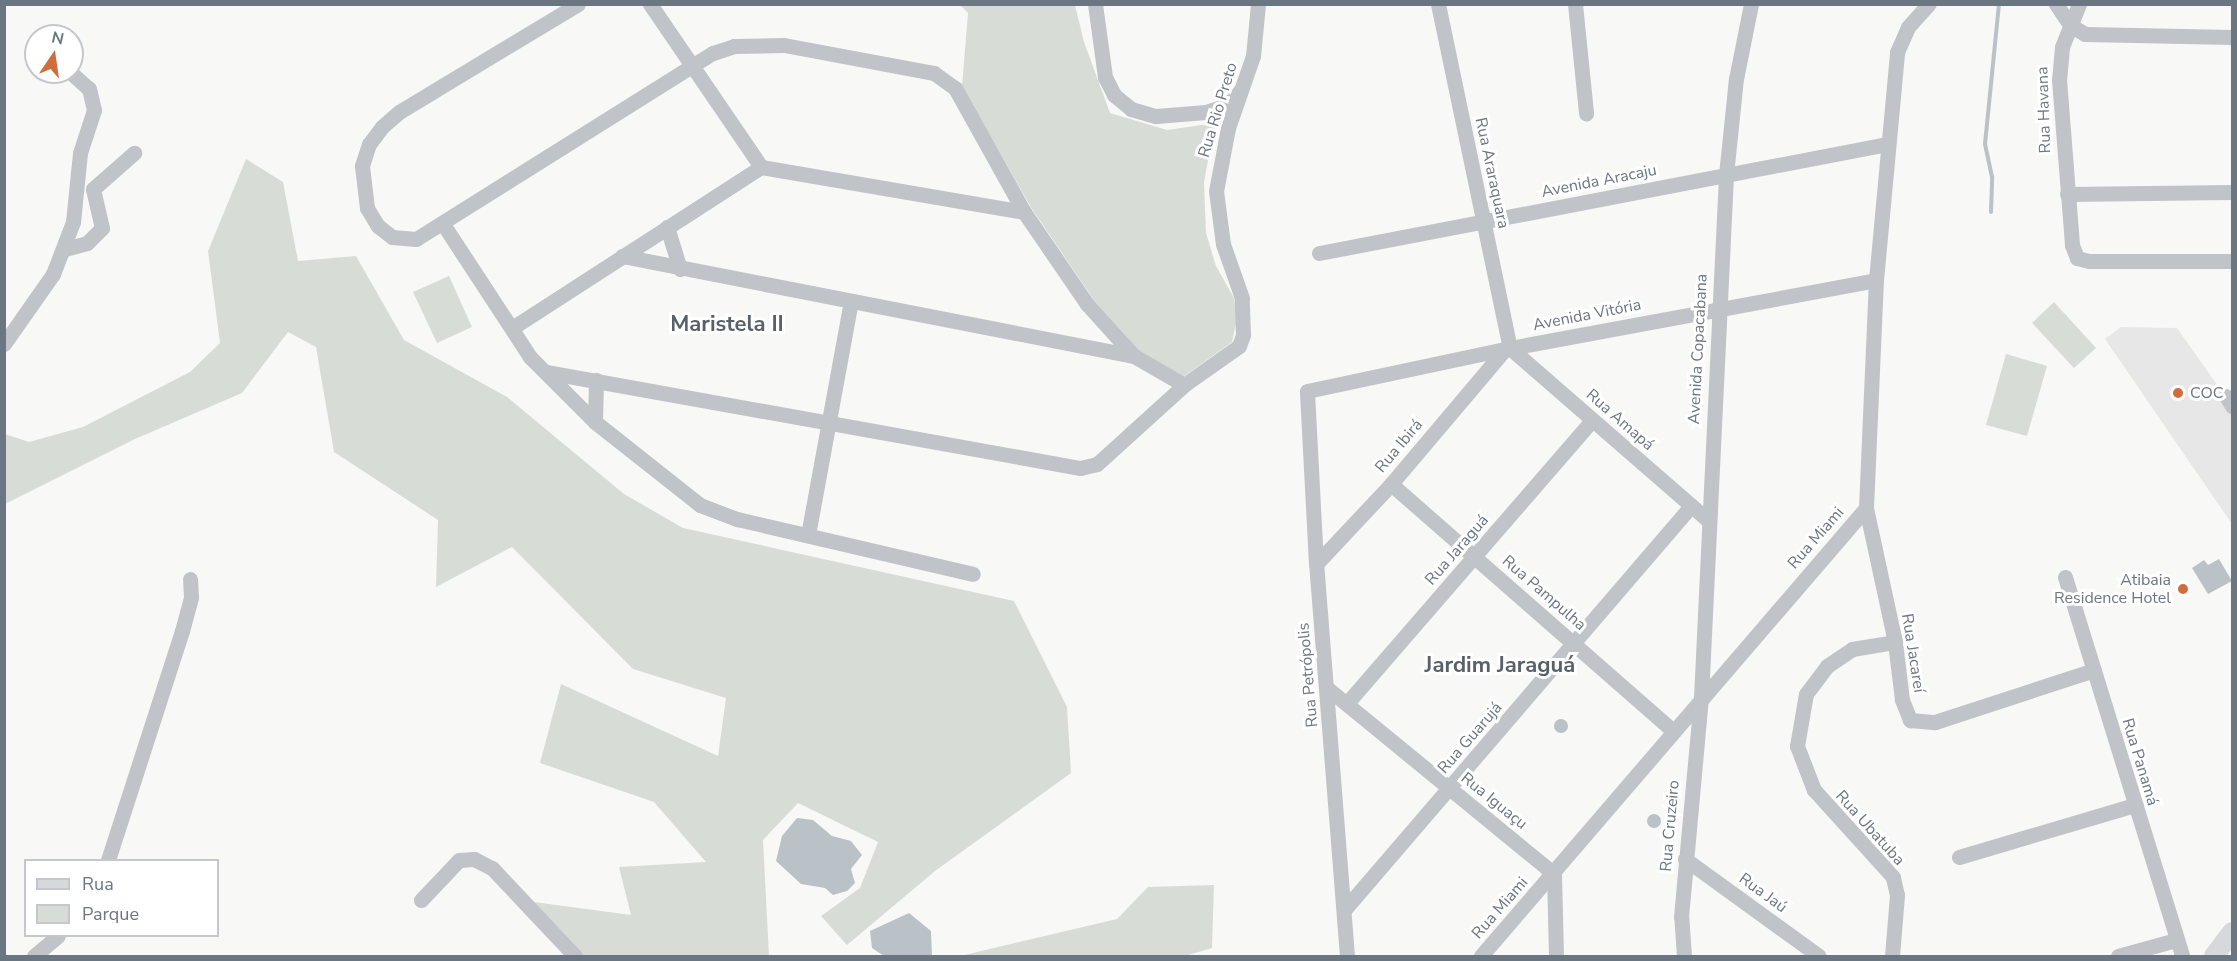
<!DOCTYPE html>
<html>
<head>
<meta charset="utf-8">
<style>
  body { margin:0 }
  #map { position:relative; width:2237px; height:961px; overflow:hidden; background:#f8f8f6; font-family:"Nunito Sans",sans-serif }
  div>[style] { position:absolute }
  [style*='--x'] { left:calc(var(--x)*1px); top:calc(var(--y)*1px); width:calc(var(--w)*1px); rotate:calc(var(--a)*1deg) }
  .built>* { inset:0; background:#e6e7e6 }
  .green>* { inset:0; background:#d8dcd6 }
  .water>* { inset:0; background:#bac2c7 }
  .round { border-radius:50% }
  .stream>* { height:4px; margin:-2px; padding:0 2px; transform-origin:2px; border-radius:2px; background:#bac2c7 }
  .minor>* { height:15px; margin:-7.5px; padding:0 7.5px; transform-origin:7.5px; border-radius:7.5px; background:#c0c3c7 }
  .major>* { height:20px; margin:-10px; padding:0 10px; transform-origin:10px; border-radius:10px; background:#d5d9dc }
  .dots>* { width:16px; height:16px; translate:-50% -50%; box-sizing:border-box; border:3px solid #fff; border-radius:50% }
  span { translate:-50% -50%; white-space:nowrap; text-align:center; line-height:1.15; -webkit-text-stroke:6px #fff; paint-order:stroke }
  .street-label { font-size:16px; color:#6b7683 }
  .poi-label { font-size:16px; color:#6b7683 }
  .left { translate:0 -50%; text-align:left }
  .right { translate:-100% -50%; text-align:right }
  .district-label { font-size:22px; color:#586069; font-weight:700 }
  .frame { position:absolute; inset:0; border:6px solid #6b7683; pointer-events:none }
  .legend { position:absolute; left:24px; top:859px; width:195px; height:78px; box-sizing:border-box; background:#fff; border:2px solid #c4c8cd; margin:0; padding:8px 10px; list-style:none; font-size:18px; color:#6b7683 }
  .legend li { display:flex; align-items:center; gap:12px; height:30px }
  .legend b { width:30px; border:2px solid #c4c8cd }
  .north { position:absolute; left:24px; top:24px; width:60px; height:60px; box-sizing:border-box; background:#fff; border:2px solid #c4c8cd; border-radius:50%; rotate:13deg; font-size:16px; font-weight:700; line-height:24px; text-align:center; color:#6b7683 }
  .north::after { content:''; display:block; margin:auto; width:21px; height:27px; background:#d06d3e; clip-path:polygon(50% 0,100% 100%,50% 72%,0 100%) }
</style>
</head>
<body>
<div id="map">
  <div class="built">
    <i style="clip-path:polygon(2121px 327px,2177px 328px,2232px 406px,2232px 524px,2105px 339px)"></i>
  </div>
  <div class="green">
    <i style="clip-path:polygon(960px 5px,1075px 5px,1084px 42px,1110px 113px,1167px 130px,1215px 123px,1204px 182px,1206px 233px,1216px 266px,1234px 298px,1237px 319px,1232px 342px,1183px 377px,1140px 352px,1094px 300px,1032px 209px,962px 86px,968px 13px)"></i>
    <i style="clip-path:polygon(246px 159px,283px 182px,298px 261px,356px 256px,404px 340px,507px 397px,624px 494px,683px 528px,1014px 601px,1067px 707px,1071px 773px,935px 871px,847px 945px,821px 916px,860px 888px,878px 842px,798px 803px,763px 840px,769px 956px,583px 956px,534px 902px,631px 915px,619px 867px,706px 862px,654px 802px,540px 763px,561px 684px,718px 756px,726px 698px,633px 669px,512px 547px,436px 587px,438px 520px,334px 452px,316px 347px,288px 332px,242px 393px,135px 439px,5px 504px,5px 434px,29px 442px,83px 427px,190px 372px,220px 343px,208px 251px)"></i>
    <i style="clip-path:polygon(449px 276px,472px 327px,437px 343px,413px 292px)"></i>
    <i style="clip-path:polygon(2054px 302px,2096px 348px,2074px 368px,2032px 323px)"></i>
    <i style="clip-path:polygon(2006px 354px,2047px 366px,2027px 436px,1986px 425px)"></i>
    <i style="clip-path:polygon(1214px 885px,1212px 948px,1185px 956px,960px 956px,1117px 919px,1148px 887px)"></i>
  </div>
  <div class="water">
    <i style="clip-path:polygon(2219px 559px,2232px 581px,2208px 594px,2192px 568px,2204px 560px,2208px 565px)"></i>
    <i class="round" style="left:1554px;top:719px;width:14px;height:14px"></i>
    <i class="round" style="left:1647px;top:814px;width:14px;height:14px"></i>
    <i style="clip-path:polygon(797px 818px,813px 820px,832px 836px,851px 841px,862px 855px,851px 869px,855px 883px,847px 891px,833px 895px,825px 888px,801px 884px,776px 861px,782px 836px)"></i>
    <i style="clip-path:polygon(909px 913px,931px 931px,932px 956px,884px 956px,872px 948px,870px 931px)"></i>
  </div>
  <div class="stream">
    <i style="--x:1991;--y:212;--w:35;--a:-88"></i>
    <i style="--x:1992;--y:177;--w:34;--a:-102"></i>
    <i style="--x:1985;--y:144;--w:141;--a:-84.3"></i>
  </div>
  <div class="minor">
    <i style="--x:578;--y:4;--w:209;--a:148.9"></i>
    <i style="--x:399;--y:112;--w:23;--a:139"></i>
    <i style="--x:382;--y:127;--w:21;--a:127"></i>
    <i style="--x:369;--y:144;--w:23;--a:108"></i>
    <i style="--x:362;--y:166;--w:42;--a:83.2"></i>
    <i style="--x:367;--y:208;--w:21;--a:59"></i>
    <i style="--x:378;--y:226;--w:18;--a:38"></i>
    <i style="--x:392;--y:237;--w:24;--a:5"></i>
    <i style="--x:416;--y:239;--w:350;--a:-32.1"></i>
    <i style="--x:713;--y:53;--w:22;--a:-18"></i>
    <i style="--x:734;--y:46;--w:50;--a:-1.1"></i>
    <i style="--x:784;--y:45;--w:153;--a:10.6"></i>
    <i style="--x:934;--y:73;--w:26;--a:36"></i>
    <i style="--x:955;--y:88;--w:142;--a:60.9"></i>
    <i style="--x:1024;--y:212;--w:112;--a:55.6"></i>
    <i style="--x:1087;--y:304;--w:70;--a:47.9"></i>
    <i style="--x:1134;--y:356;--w:58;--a:30.1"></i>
    <i style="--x:650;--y:4;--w:197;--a:55.7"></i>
    <i style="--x:1095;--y:4;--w:74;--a:82.2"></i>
    <i style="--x:1105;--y:77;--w:20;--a:63"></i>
    <i style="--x:1114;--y:95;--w:22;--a:39"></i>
    <i style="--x:1131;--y:109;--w:26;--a:16"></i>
    <i style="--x:1156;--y:116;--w:50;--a:-4.6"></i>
    <i style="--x:1206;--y:112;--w:22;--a:-18"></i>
    <i style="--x:1227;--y:105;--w:19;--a:-47"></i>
    <i style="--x:1438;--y:4;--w:351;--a:78.2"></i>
    <i style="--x:1510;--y:348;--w:261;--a:41"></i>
    <i style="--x:1575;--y:4;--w:110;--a:84.2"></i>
    <i style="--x:2056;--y:4;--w:25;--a:56"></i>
    <i style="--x:2079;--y:4;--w:46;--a:111.6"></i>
    <i style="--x:2062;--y:47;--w:32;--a:95"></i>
    <i style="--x:2059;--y:79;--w:167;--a:85.5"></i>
    <i style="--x:2072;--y:245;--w:14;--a:69"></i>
    <i style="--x:2077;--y:258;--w:12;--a:14"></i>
    <i style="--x:2089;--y:261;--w:143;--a:0"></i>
    <i style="--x:2070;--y:25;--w:17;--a:31"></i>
    <i style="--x:2085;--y:34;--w:147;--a:1.2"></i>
    <i style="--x:2067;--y:194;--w:165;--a:-0.7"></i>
    <i style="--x:443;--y:224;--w:159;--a:56.8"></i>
    <i style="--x:530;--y:357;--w:92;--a:45"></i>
    <i style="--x:595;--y:422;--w:134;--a:38.3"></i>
    <i style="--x:700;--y:505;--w:40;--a:21"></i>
    <i style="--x:737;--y:519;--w:242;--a:13.1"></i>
    <i style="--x:667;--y:227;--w:44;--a:72.8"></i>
    <i style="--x:65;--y:249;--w:23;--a:-15"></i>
    <i style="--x:87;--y:243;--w:21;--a:-45"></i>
    <i style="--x:102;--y:228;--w:40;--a:-103"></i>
    <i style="--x:93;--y:189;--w:55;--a:-41.3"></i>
    <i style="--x:1319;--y:253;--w:578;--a:-10.86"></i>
    <i style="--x:622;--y:256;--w:522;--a:11.05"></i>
    <i style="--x:512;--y:328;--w:297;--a:-32.9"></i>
    <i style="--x:761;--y:167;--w:267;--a:9.7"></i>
    <i style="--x:4;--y:344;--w:85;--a:-55"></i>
    <i style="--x:53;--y:274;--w:56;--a:-69"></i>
    <i style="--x:73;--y:222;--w:69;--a:-84.2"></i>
    <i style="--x:80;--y:153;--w:45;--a:-72"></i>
    <i style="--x:94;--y:110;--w:22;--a:-103"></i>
    <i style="--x:89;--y:89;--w:25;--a:-138"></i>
    <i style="--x:546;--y:372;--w:543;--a:10.19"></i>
    <i style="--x:1080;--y:468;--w:17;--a:-13"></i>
    <i style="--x:1097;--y:464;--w:118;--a:-42.2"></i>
    <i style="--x:1184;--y:385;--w:67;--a:-35.3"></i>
    <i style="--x:1239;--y:346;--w:12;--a:-70"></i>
    <i style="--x:1243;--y:335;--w:37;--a:-92"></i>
    <i style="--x:1242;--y:298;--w:57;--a:-109.4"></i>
    <i style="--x:1223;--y:244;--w:53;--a:-97.5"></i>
    <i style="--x:1216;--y:191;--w:64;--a:-79.2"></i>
    <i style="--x:1228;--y:128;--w:76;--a:-70.9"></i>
    <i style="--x:1253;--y:56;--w:52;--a:-84.5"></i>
    <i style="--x:2226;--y:396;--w:12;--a:59"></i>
    <i style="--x:595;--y:422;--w:42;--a:-88.6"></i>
    <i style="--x:1391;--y:484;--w:373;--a:41.2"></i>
    <i style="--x:1866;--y:508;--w:137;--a:77.8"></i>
    <i style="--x:1895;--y:642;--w:58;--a:83.1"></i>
    <i style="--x:1902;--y:700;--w:22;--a:68"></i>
    <i style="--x:1910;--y:720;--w:25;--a:5"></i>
    <i style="--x:1935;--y:722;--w:167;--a:-18.1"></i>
    <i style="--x:808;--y:535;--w:238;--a:-79.6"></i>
    <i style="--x:1316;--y:564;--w:110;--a:-46.8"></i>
    <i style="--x:1391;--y:484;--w:177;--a:-49.8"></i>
    <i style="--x:2065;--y:577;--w:397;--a:72.8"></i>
    <i style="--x:1327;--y:688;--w:293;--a:39.3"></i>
    <i style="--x:1554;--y:874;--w:82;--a:88.6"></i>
    <i style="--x:1348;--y:702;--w:373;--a:-49.1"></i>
    <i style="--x:1959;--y:857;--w:184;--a:-16.5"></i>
    <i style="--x:1685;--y:859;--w:165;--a:35.9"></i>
    <i style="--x:108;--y:860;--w:241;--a:-72.1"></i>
    <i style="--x:182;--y:631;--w:35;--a:-75"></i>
    <i style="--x:191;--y:597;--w:18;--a:-93"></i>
    <i style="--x:421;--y:900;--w:55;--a:-46.5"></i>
    <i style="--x:459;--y:860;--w:15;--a:-4"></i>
    <i style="--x:474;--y:859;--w:20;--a:27"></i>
    <i style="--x:492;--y:868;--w:121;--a:46.7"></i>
    <i style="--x:1344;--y:910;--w:533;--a:-49.34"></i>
    <i style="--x:34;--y:956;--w:31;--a:-40"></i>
    <i style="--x:1347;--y:956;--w:393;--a:-94.5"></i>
    <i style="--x:1316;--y:564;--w:173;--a:-93"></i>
    <i style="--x:1307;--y:391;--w:208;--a:-12"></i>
    <i style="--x:1510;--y:348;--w:372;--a:-10.5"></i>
    <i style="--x:1481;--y:956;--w:591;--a:-49.33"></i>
    <i style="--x:1866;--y:508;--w:228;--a:-87.5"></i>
    <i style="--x:1876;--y:280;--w:229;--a:-84.7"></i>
    <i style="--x:1897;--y:52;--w:27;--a:-66"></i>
    <i style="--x:1908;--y:27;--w:31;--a:-48"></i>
    <i style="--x:1684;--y:956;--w:39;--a:-94"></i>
    <i style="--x:1681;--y:917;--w:220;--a:-84.8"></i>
    <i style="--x:1701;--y:698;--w:524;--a:-87.26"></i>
    <i style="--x:1726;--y:175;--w:97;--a:-84.1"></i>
    <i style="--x:1736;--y:79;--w:76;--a:-78.7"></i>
    <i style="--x:1892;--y:956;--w:61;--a:-85.3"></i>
    <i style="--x:1897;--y:895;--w:18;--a:-103"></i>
    <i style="--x:1893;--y:877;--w:118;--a:-132.2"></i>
    <i style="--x:1814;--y:790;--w:47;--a:-111.1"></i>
    <i style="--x:1797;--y:746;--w:53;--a:-80.2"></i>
    <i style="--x:1806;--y:694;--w:35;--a:-53"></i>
    <i style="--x:1827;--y:666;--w:30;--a:-34"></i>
    <i style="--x:1852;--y:649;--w:44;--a:-9.2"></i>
    <i style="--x:2118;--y:956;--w:60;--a:-15.4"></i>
  </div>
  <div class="major">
    <i style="--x:2214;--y:956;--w:30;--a:-53"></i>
  </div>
  <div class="dots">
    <i style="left:2178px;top:393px;background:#d06d3e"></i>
    <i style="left:2183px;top:589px;background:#d06d3e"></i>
  </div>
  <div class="street-label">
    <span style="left:1218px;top:110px;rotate:-73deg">Rua Rio Preto</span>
    <span style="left:2044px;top:110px;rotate:-92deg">Rua Havana</span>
    <span style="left:1492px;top:173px;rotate:78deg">Rua Araraquara</span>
    <span style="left:1599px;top:181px;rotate:-11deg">Avenida Aracaju</span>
    <span style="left:1587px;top:315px;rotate:-11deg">Avenida Vitória</span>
    <span style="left:1698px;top:349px;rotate:-87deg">Avenida Copacabana</span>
    <span style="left:1620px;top:420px;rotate:41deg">Rua Amapá</span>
    <span style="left:1399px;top:446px;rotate:-50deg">Rua Ibirá</span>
    <span style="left:1816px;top:538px;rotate:-49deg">Rua Miami</span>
    <span style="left:1457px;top:550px;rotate:-49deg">Rua Jaraguá</span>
    <span style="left:1544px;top:593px;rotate:41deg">Rua Pampulha</span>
    <span style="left:1913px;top:653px;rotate:81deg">Rua Jacareí</span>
    <span style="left:1308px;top:675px;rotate:-95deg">Rua Petrópolis</span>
    <span style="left:1470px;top:738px;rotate:-49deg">Rua Guarujá</span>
    <span style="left:2140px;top:762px;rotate:73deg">Rua Panamá</span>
    <span style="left:1494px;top:801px;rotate:39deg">Rua Iguaçu</span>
    <span style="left:1670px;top:826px;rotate:-85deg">Rua Cruzeiro</span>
    <span style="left:1870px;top:828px;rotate:48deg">Rua Ubatuba</span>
    <span style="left:1763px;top:893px;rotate:36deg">Rua Jaú</span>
    <span style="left:1500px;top:908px;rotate:-49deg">Rua Miami</span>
  </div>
  <div class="poi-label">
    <span class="left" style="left:2190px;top:393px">COC</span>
    <span class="right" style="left:2171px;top:589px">Atibaia<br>Residence Hotel</span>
  </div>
  <div class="district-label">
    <span style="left:727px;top:325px">Maristela II</span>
    <span style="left:1500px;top:666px">Jardim Jaraguá</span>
  </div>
  <div class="frame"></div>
  <ul class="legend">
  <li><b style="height:8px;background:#d5d9dc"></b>Rua</li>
  <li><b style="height:16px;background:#d8dcd6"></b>Parque</li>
  </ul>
  <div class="north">N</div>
</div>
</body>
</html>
